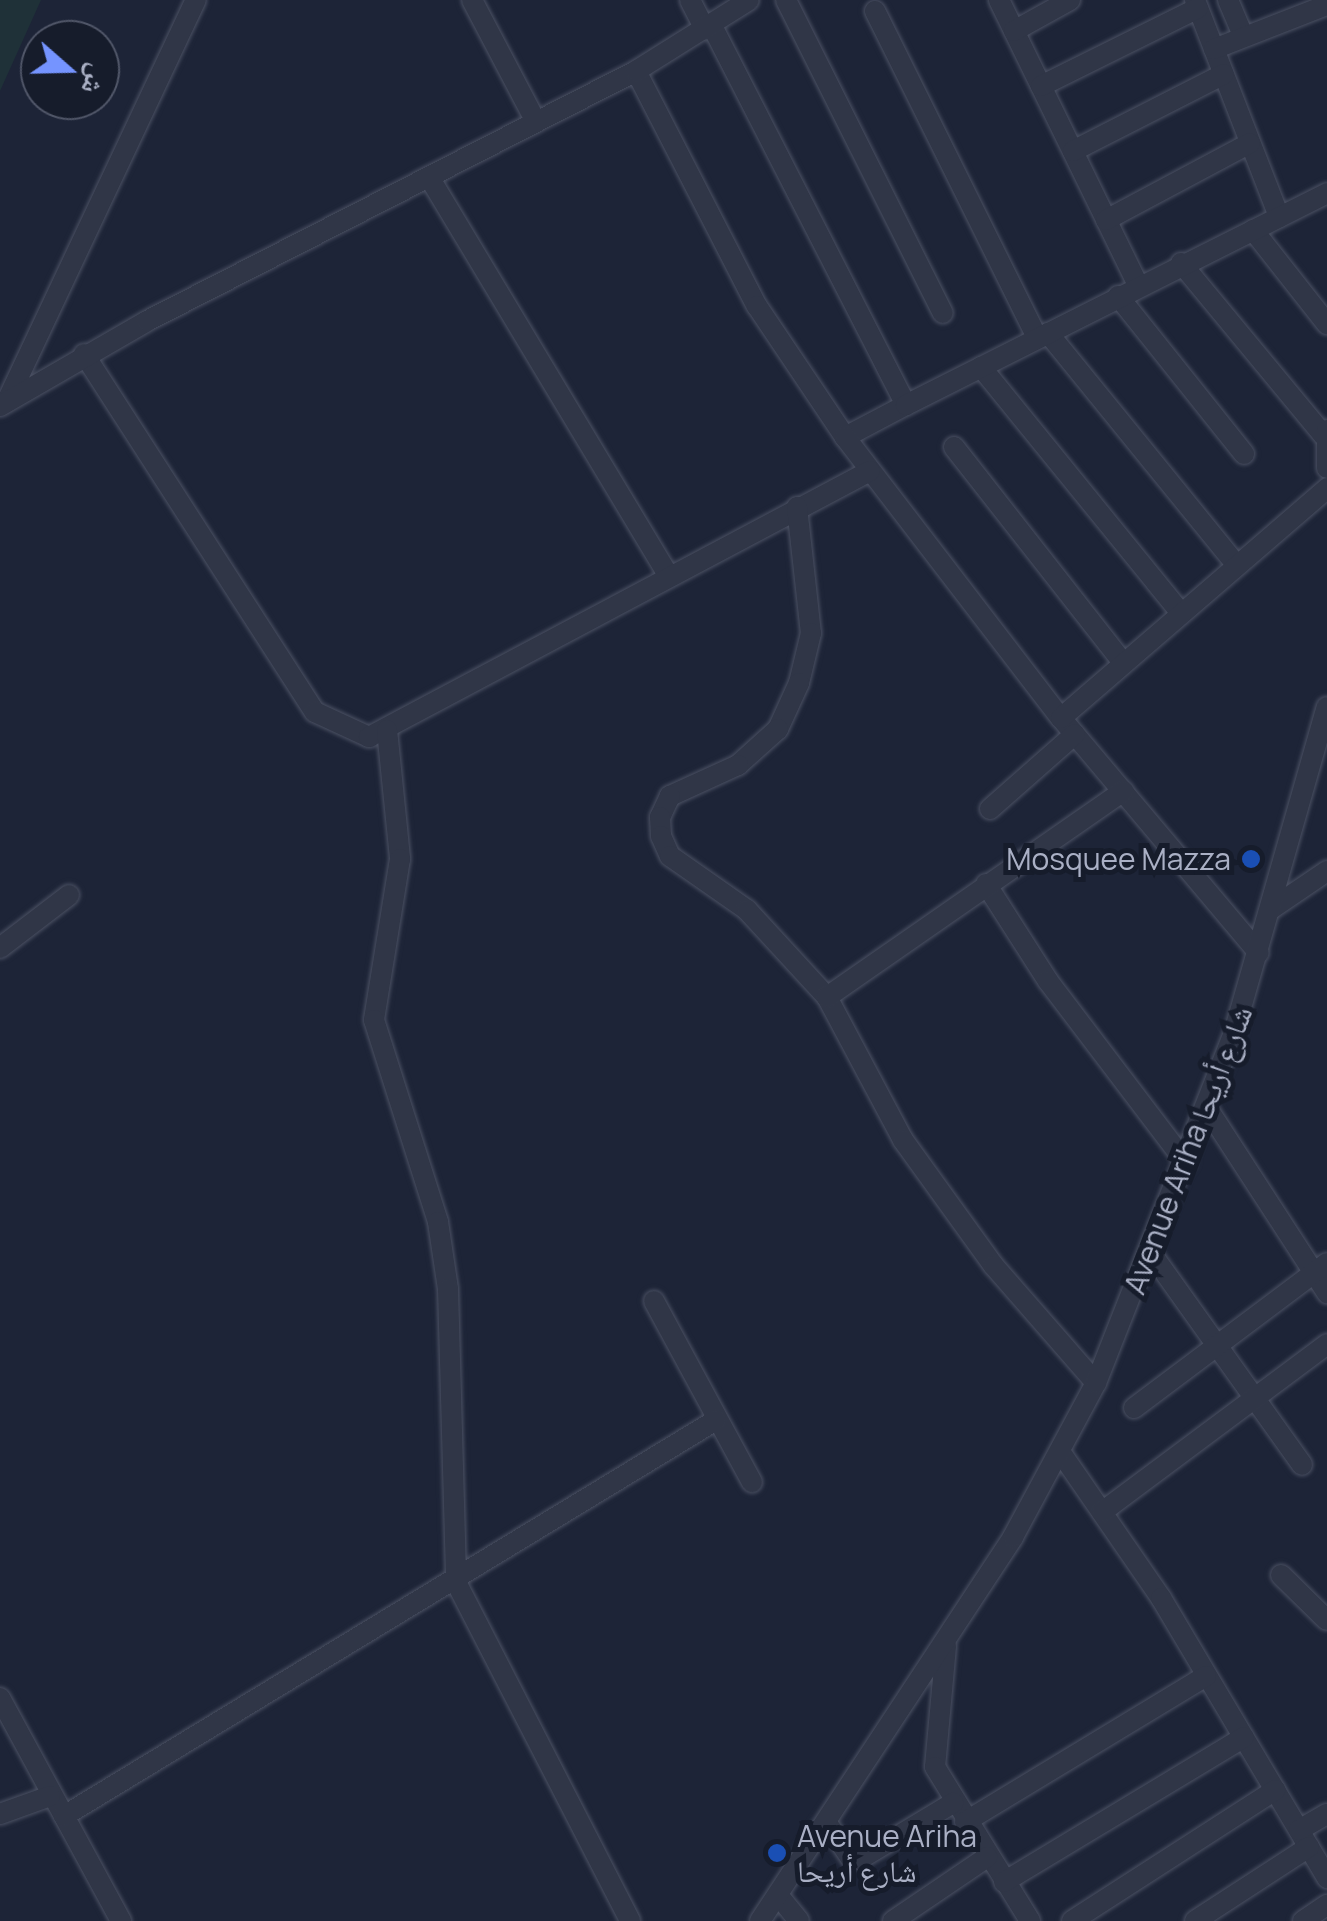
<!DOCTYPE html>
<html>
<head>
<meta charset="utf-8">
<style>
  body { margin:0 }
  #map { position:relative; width:1327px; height:1921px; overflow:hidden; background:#1d2437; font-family:Manrope,"Noto Naskh Arabic",sans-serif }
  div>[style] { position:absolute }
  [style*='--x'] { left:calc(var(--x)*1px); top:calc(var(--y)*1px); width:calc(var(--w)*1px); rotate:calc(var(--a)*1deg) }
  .green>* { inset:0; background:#1f3138 }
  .roads { filter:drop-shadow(0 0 2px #4b5163) drop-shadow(0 0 2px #4b5163) }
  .minor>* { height:20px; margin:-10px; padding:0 10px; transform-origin:10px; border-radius:10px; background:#303647 }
  .dots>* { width:28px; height:28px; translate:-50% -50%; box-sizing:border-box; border:5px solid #161c2b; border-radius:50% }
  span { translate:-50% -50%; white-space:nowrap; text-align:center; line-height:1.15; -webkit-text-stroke:10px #161c2b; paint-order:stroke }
  .poi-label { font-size:30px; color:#aab0c5 }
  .right { translate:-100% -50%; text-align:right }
  .left { translate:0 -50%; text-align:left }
  .street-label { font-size:30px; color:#aab0c5 }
  .north { position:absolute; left:20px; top:20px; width:100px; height:100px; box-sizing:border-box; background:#161c2b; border:2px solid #515769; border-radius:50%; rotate:110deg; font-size:28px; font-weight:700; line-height:40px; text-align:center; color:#aab0c5 }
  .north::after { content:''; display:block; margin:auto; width:35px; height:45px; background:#7594ff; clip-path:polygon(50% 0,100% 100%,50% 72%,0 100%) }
</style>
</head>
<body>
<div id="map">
  <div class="green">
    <i style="clip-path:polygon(0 0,41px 0,0 91px)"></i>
  </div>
  <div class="roads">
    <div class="minor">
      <i style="--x:472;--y:0;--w:136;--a:62.3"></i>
      <i style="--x:690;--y:0;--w:33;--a:63"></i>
      <i style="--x:786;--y:0;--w:350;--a:63.4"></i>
      <i style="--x:999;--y:0;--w:317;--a:64"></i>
      <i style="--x:1195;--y:0;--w:233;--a:68.8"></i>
      <i style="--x:1228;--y:0;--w:39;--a:67"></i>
      <i style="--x:875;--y:11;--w:365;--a:63.6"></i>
      <i style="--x:711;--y:24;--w:428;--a:62.9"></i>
      <i style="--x:906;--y:405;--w:69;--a:152.3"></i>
      <i style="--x:1014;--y:31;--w:64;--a:-29"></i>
      <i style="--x:1214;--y:49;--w:121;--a:-21.3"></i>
      <i style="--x:636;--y:71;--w:264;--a:62.8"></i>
      <i style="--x:757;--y:306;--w:158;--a:56.1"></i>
      <i style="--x:845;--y:437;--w:354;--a:52.5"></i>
      <i style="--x:1061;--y:718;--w:307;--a:49.9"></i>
      <i style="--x:1041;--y:86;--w:175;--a:-26.4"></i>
      <i style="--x:1073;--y:151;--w:169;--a:-27"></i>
      <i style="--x:429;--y:177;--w:466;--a:59"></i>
      <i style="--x:1106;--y:220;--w:163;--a:-28.1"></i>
      <i style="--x:1253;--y:230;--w:120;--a:51.8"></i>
      <i style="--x:1181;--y:263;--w:224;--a:50.4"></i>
      <i style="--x:1118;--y:296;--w:202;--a:51.4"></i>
      <i style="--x:1048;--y:333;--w:298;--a:50.9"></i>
      <i style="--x:84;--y:354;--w:426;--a:57.2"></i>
      <i style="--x:315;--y:712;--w:60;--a:24.8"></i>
      <i style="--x:369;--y:737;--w:567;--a:-27.97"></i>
      <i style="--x:981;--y:367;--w:316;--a:50.9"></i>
      <i style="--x:7;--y:401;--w:443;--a:-64.8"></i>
      <i style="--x:906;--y:405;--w:471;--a:-26.7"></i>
      <i style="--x:0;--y:406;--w:170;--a:-30"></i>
      <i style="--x:147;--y:321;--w:549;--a:-27.08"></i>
      <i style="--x:636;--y:71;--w:133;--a:-32.1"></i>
      <i style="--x:1327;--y:430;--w:38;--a:90"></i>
      <i style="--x:954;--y:447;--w:272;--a:51.9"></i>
      <i style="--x:797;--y:507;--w:127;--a:83.7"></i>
      <i style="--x:811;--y:633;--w:51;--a:103.5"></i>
      <i style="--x:799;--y:683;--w:51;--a:114.5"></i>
      <i style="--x:778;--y:729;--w:54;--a:138"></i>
      <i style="--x:738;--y:765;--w:75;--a:155.5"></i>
      <i style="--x:670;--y:796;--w:23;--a:115"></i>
      <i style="--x:660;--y:817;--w:19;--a:87"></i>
      <i style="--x:661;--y:836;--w:22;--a:66"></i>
      <i style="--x:670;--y:856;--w:94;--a:35"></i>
      <i style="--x:747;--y:910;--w:118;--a:47.4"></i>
      <i style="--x:827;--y:997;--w:162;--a:62"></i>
      <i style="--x:903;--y:1140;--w:155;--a:54.2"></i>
      <i style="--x:994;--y:1266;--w:155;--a:48.9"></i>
      <i style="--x:1061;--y:718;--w:352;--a:-40.8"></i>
      <i style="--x:387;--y:730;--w:130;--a:84.2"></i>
      <i style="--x:400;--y:859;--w:163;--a:99.2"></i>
      <i style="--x:374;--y:1020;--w:212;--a:72.4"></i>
      <i style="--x:438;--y:1222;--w:68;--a:81.5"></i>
      <i style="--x:448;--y:1289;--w:293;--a:88.4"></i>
      <i style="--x:456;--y:1582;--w:381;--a:62.8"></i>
      <i style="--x:990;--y:809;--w:113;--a:-41.4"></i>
      <i style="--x:986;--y:884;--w:115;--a:57.4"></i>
      <i style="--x:1048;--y:981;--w:228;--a:52.8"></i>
      <i style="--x:1271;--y:909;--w:68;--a:-34.2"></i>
      <i style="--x:0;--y:948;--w:87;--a:-37.5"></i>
      <i style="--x:827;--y:997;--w:361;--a:-34.8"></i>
      <i style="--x:1207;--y:1108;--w:221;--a:57"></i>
      <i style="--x:1151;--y:1253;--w:260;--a:54.5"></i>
      <i style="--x:654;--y:1301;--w:206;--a:61.6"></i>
      <i style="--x:1134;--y:1408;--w:241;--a:-36.9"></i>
      <i style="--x:1061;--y:1453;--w:176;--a:55.4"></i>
      <i style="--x:1161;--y:1598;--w:326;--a:59.3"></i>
      <i style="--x:1102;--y:1512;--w:281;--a:-36.7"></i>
      <i style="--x:1281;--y:1575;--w:64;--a:44.4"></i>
      <i style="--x:946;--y:1646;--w:121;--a:95.2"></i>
      <i style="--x:935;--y:1767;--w:181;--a:58.3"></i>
      <i style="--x:0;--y:1698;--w:254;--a:61.5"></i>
      <i style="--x:0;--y:1814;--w:53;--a:-19.8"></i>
      <i style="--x:64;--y:1816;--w:763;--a:-31.27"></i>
      <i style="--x:965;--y:1822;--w:282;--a:-31.2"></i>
      <i style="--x:827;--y:1823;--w:41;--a:55.9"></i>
      <i style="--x:850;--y:1857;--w:10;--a:11"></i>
      <i style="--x:860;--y:1859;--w:109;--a:-31.1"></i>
      <i style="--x:1299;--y:1830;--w:32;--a:-30"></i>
      <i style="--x:1004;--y:1882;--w:280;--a:-31.1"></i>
      <i style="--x:778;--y:1895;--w:33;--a:51"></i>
      <i style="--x:760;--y:1921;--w:460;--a:-56.6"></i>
      <i style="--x:1013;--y:1537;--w:175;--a:-61.7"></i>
      <i style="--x:1096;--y:1383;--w:373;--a:-68.5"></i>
      <i style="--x:1233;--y:1036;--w:342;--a:-74.1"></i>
      <i style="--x:893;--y:1921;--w:114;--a:-34.2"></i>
      <i style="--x:1072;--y:1921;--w:242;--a:-32.8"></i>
      <i style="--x:1195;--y:1921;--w:136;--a:-33"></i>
      <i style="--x:1303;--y:1921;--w:29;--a:-34"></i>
    </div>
  </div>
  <div class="dots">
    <i style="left:1251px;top:859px;background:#1a4fb4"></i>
    <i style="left:777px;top:1853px;background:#1a4fb4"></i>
  </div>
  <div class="poi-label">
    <span class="right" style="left:1231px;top:859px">Mosquee Mazza</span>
    <span class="left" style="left:797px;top:1853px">Avenue Ariha<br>شارع أريحا</span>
  </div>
  <div class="street-label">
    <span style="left:1188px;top:1150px;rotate:-69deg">Avenue Ariha شارع أريحا</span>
  </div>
  <div class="north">ش</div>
</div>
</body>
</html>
